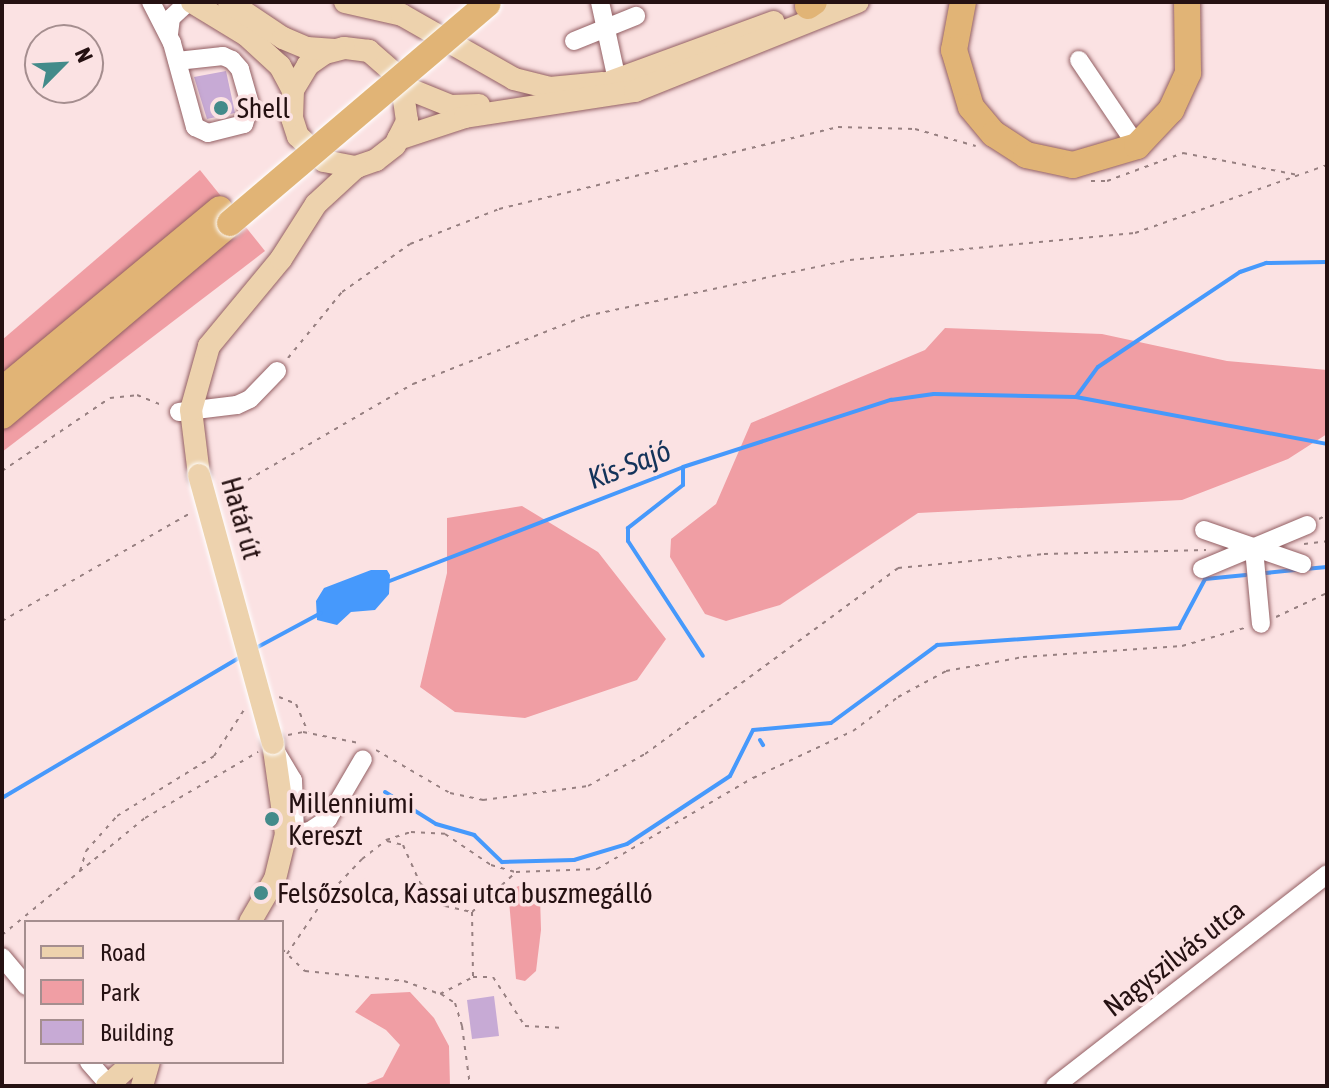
<!DOCTYPE html>
<html>
<head>
<meta charset="utf-8">
<style>
  body { margin:0 }
  #map { position:relative; width:1329px; height:1088px; overflow:hidden; background:#fbe2e3; font-family:"Asap Condensed",sans-serif }
  div>[style] { position:absolute }
  [style*='--x'] { left:calc(var(--x)*1px); top:calc(var(--y)*1px); width:calc(var(--w)*1px); rotate:calc(var(--a)*1deg) }
  .green>* { inset:0; background:#f09ea4 }
  .water>* { inset:0; background:#4699fc }
  .stream>* { height:4px; margin:-2px; padding:0 2px; transform-origin:2px; border-radius:2px; background:#4699fc }
  .building>* { inset:0; background:#c7aad5 }
  .path>* { height:2px; margin-top:-1px; transform-origin:0; background:repeating-linear-gradient(90deg,#978081 0 4px,transparent 0 10px) }
  .roads { filter:drop-shadow(0 0 2px #935f63) drop-shadow(0 0 2px #935f63) }
  .minor>* { height:18px; margin:-9px; padding:0 9px; transform-origin:9px; border-radius:9px; background:#fff }
  .major>* { height:22px; margin:-11px; padding:0 11px; transform-origin:11px; border-radius:11px; background:#edd2ad }
  .highway>* { height:26px; margin:-13px; padding:0 13px; transform-origin:13px; border-radius:13px; background:#e1b476 }
  .bridges { filter:drop-shadow(0 0 2px #fff) drop-shadow(0 0 2px #fff) }
  .major-bridge>* { height:22px; margin:-11px; padding:0 11px; transform-origin:11px; border-radius:11px; background:#edd2ad }
  .highway-bridge>* { height:26px; margin:-13px; padding:0 13px; transform-origin:13px; border-radius:13px; background:#e1b476 }
  .dots>* { width:22px; height:22px; translate:-50% -50%; box-sizing:border-box; border:4px solid #fbe2e3; border-radius:50% }
  span { translate:-50% -50%; white-space:nowrap; text-align:center; line-height:1.15; -webkit-text-stroke:7px #fbe2e3; paint-order:stroke }
  .poi-label { font-size:28px; color:#251112 }
  .left { translate:0 -50%; text-align:left }
  .street-label { font-size:28px; color:#251112 }
  .water-label { font-size:30px; color:#13335a; font-style:italic }
  .frame { position:absolute; inset:0; border:4px solid #251112; pointer-events:none }
  .legend { position:absolute; left:24px; top:920px; width:260px; height:144px; box-sizing:border-box; background:#fbe2e3; border:2px solid #a58e8f; margin:0; padding:10px 14px; list-style:none; font-size:24px; color:#251112 }
  .legend li { display:flex; align-items:center; gap:16px; height:40px }
  .legend b { width:40px; border:2px solid #a58e8f }
  .north { position:absolute; left:24px; top:24px; width:80px; height:80px; box-sizing:border-box; background:#fbe2e3; border:2px solid #a58e8f; border-radius:50%; rotate:66deg; font-size:22px; font-weight:700; line-height:32px; text-align:center; color:#251112 }
  .north::after { content:''; display:block; margin:auto; width:28px; height:36px; background:#438b8a; clip-path:polygon(50% 0,100% 100%,50% 72%,0 100%) }
</style>
</head>
<body>
<div id="map">
  <div class="green">
    <i style="clip-path:polygon(200px 170px,265px 251px,2px 452px,2px 340px)"></i>
    <i style="clip-path:polygon(945px 328px,1102px 334px,1227px 361px,1327px 370px,1327px 434px,1288px 459px,1182px 500px,918px 513px,780px 605px,726px 621px,705px 614px,670px 557px,671px 539px,716px 504px,751px 423px,925px 350px)"></i>
    <i style="clip-path:polygon(522px 506px,598px 552px,666px 639px,637px 680px,525px 718px,455px 712px,420px 687px,447px 573px,447px 518px)"></i>
    <i style="clip-path:polygon(527px 883px,540px 898px,541px 930px,536px 971px,525px 981px,516px 979px,508px 890px)"></i>
    <i style="clip-path:polygon(410px 992px,434px 1018px,449px 1046px,450px 1086px,361px 1086px,383px 1077px,400px 1045px,386px 1030px,355px 1012px,371px 994px)"></i>
  </div>
  <div class="water">
    <i style="clip-path:polygon(371px 570px,387px 570px,390px 575px,389px 594px,375px 610px,351px 612px,337px 625px,317px 620px,316px 601px,324px 588px)"></i>
  </div>
  <div class="stream">
    <i style="--x:1076;--y:397;--w:37;--a:-54"></i>
    <i style="--x:1098;--y:367;--w:171;--a:-33.8"></i>
    <i style="--x:1240;--y:272;--w:28;--a:-19"></i>
    <i style="--x:1266;--y:263;--w:61;--a:-0.9"></i>
    <i style="--x:683;--y:468;--w:17;--a:90"></i>
    <i style="--x:683;--y:485;--w:70;--a:142"></i>
    <i style="--x:628;--y:528;--w:13;--a:90"></i>
    <i style="--x:628;--y:541;--w:137;--a:56.9"></i>
    <i style="--x:1305;--y:569;--w:22;--a:-5"></i>
    <i style="--x:1266;--y:573;--w:31;--a:-6"></i>
    <i style="--x:387;--y:582;--w:318;--a:-21.2"></i>
    <i style="--x:683;--y:467;--w:219;--a:-17.9"></i>
    <i style="--x:891;--y:400;--w:43;--a:-7.9"></i>
    <i style="--x:934;--y:394;--w:142;--a:1.2"></i>
    <i style="--x:1076;--y:397;--w:255;--a:10.6"></i>
    <i style="--x:254;--y:649;--w:76;--a:-28.2"></i>
    <i style="--x:753;--y:730;--w:78;--a:-5.1"></i>
    <i style="--x:831;--y:723;--w:132;--a:-36.3"></i>
    <i style="--x:937;--y:645;--w:243;--a:-4"></i>
    <i style="--x:1179;--y:628;--w:55;--a:-62"></i>
    <i style="--x:1205;--y:579;--w:41;--a:-5.6"></i>
    <i style="--x:760;--y:740;--w:6;--a:59"></i>
    <i style="--x:385;--y:792;--w:60;--a:32.1"></i>
    <i style="--x:436;--y:824;--w:40;--a:16"></i>
    <i style="--x:474;--y:835;--w:39;--a:44"></i>
    <i style="--x:502;--y:862;--w:72;--a:-1.6"></i>
    <i style="--x:574;--y:860;--w:55;--a:-16.8"></i>
    <i style="--x:627;--y:844;--w:123;--a:-33.4"></i>
    <i style="--x:730;--y:776;--w:51;--a:-63.4"></i>
    <i style="--x:2;--y:798;--w:277;--a:-30.6"></i>
  </div>
  <div class="building">
    <i style="clip-path:polygon(226px 71px,235px 113px,207px 119px,194px 77px)"></i>
    <i style="clip-path:polygon(494px 996px,499px 1036px,472px 1039px,467px 1000px)"></i>
  </div>
  <div class="path">
    <i style="--x:1091;--y:181;--w:16;--a:0"></i>
    <i style="--x:1107;--y:181;--w:81;--a:-20.2"></i>
    <i style="--x:1183;--y:153;--w:117;--a:10.8"></i>
    <i style="--x:288;--y:358;--w:85;--a:-50.7"></i>
    <i style="--x:342;--y:292;--w:83;--a:-35.2"></i>
    <i style="--x:410;--y:244;--w:96;--a:-21.5"></i>
    <i style="--x:499;--y:209;--w:349;--a:-13.6"></i>
    <i style="--x:838;--y:127;--w:77;--a:1.5"></i>
    <i style="--x:915;--y:129;--w:63;--a:15.6"></i>
    <i style="--x:2;--y:471;--w:130;--a:-34.1"></i>
    <i style="--x:110;--y:398;--w:27;--a:-6"></i>
    <i style="--x:137;--y:395;--w:29;--a:22"></i>
    <i style="--x:222;--y:495;--w:221;--a:-30.2"></i>
    <i style="--x:413;--y:384;--w:186;--a:-21.5"></i>
    <i style="--x:586;--y:316;--w:270;--a:-12"></i>
    <i style="--x:850;--y:260;--w:286;--a:-5.4"></i>
    <i style="--x:1135;--y:233;--w:204;--a:-19.5"></i>
    <i style="--x:1319;--y:519;--w:9;--a:-27"></i>
    <i style="--x:1304;--y:544;--w:23;--a:-7"></i>
    <i style="--x:1276;--y:617;--w:56;--a:-25.2"></i>
    <i style="--x:2;--y:621;--w:219;--a:-29.8"></i>
    <i style="--x:279;--y:697;--w:18;--a:22"></i>
    <i style="--x:296;--y:704;--w:30;--a:67"></i>
    <i style="--x:288;--y:735;--w:15;--a:-11"></i>
    <i style="--x:303;--y:732;--w:57;--a:11.1"></i>
    <i style="--x:376;--y:750;--w:86;--a:30.2"></i>
    <i style="--x:450;--y:793;--w:34;--a:12"></i>
    <i style="--x:483;--y:800;--w:106;--a:-7.6"></i>
    <i style="--x:588;--y:786;--w:65;--a:-29.3"></i>
    <i style="--x:645;--y:754;--w:314;--a:-36.3"></i>
    <i style="--x:898;--y:568;--w:147;--a:-5.5"></i>
    <i style="--x:1044;--y:554;--w:162;--a:-1.4"></i>
    <i style="--x:387;--y:841;--w:16;--a:14"></i>
    <i style="--x:403;--y:845;--w:42;--a:65.9"></i>
    <i style="--x:420;--y:883;--w:34;--a:43"></i>
    <i style="--x:445;--y:906;--w:26;--a:13"></i>
    <i style="--x:80;--y:871;--w:21;--a:-73"></i>
    <i style="--x:86;--y:851;--w:47;--a:-48.5"></i>
    <i style="--x:117;--y:816;--w:114;--a:-31.7"></i>
    <i style="--x:214;--y:756;--w:59;--a:-56.9"></i>
    <i style="--x:2;--y:935;--w:185;--a:-39.3"></i>
    <i style="--x:145;--y:818;--w:131;--a:-30.3"></i>
    <i style="--x:282;--y:949;--w:32;--a:44"></i>
    <i style="--x:305;--y:971;--w:100;--a:5.8"></i>
    <i style="--x:404;--y:981;--w:38;--a:20"></i>
    <i style="--x:440;--y:994;--w:37;--a:-27"></i>
    <i style="--x:473;--y:977;--w:20;--a:0"></i>
    <i style="--x:493;--y:977;--w:59;--a:56.9"></i>
    <i style="--x:525;--y:1026;--w:35;--a:3"></i>
    <i style="--x:287;--y:954;--w:68;--a:-55.8"></i>
    <i style="--x:325;--y:898;--w:54;--a:-46.5"></i>
    <i style="--x:362;--y:859;--w:31;--a:-38"></i>
    <i style="--x:386;--y:840;--w:26;--a:-18"></i>
    <i style="--x:411;--y:832;--w:34;--a:3"></i>
    <i style="--x:445;--y:834;--w:55;--a:34"></i>
    <i style="--x:491;--y:865;--w:26;--a:16"></i>
    <i style="--x:516;--y:872;--w:81;--a:-2.1"></i>
    <i style="--x:597;--y:869;--w:181;--a:-30.3"></i>
    <i style="--x:753;--y:778;--w:110;--a:-25.2"></i>
    <i style="--x:853;--y:731;--w:56;--a:-37.1"></i>
    <i style="--x:898;--y:697;--w:55;--a:-28.4"></i>
    <i style="--x:946;--y:671;--w:78;--a:-10.3"></i>
    <i style="--x:1023;--y:657;--w:159;--a:-4"></i>
    <i style="--x:1182;--y:646;--w:69;--a:-16.1"></i>
    <i style="--x:473;--y:976;--w:64;--a:-90.9"></i>
    <i style="--x:472;--y:912;--w:58;--a:-42.2"></i>
    <i style="--x:441;--y:994;--w:17;--a:33"></i>
    <i style="--x:455;--y:1003;--w:24;--a:73"></i>
    <i style="--x:462;--y:1026;--w:61;--a:82.4"></i>
  </div>
  <div class="roads">
    <div class="minor">
      <i style="--x:151;--y:2;--w:46;--a:62.9"></i>
      <i style="--x:172;--y:43;--w:87;--a:74.7"></i>
      <i style="--x:195;--y:127;--w:14;--a:25"></i>
      <i style="--x:208;--y:133;--w:37;--a:-14"></i>
      <i style="--x:244;--y:124;--w:21;--a:-73"></i>
      <i style="--x:250;--y:104;--w:36;--a:-106"></i>
      <i style="--x:240;--y:69;--w:12;--a:-132"></i>
      <i style="--x:232;--y:60;--w:10;--a:-156"></i>
      <i style="--x:223;--y:56;--w:46;--a:173.8"></i>
      <i style="--x:600;--y:2;--w:80;--a:77.7"></i>
      <i style="--x:169;--y:34;--w:16;--a:-83"></i>
      <i style="--x:171;--y:18;--w:23;--a:-43"></i>
      <i style="--x:574;--y:41;--w:67;--a:-22"></i>
      <i style="--x:1079;--y:60;--w:104;--a:56"></i>
      <i style="--x:179;--y:412;--w:58;--a:-6.9"></i>
      <i style="--x:237;--y:405;--w:14;--a:-25"></i>
      <i style="--x:250;--y:399;--w:39;--a:-46"></i>
      <i style="--x:1204;--y:530;--w:104;--a:19.1"></i>
      <i style="--x:1254;--y:549;--w:75;--a:84.7"></i>
      <i style="--x:1202;--y:569;--w:114;--a:-22.7"></i>
      <i style="--x:276;--y:752;--w:33;--a:59"></i>
      <i style="--x:293;--y:780;--w:53;--a:87.8"></i>
      <i style="--x:286;--y:834;--w:24;--a:-7"></i>
      <i style="--x:310;--y:831;--w:22;--a:-34"></i>
      <i style="--x:328;--y:819;--w:69;--a:-59.7"></i>
      <i style="--x:2;--y:957;--w:38;--a:50"></i>
      <i style="--x:89;--y:1062;--w:29;--a:49"></i>
      <i style="--x:1055;--y:1086;--w:345;--a:-37.9"></i>
    </div>
    <div class="major">
      <i style="--x:192;--y:2;--w:63;--a:31.4"></i>
      <i style="--x:246;--y:35;--w:46;--a:42.4"></i>
      <i style="--x:280;--y:66;--w:27;--a:62"></i>
      <i style="--x:293;--y:90;--w:28;--a:92"></i>
      <i style="--x:292;--y:118;--w:19;--a:72"></i>
      <i style="--x:298;--y:136;--w:36;--a:44"></i>
      <i style="--x:324;--y:161;--w:33;--a:11"></i>
      <i style="--x:356;--y:167;--w:21;--a:-19"></i>
      <i style="--x:376;--y:160;--w:24;--a:-38"></i>
      <i style="--x:395;--y:145;--w:27;--a:-63"></i>
      <i style="--x:407;--y:121;--w:42;--a:-98.1"></i>
      <i style="--x:401;--y:79;--w:43;--a:-138.8"></i>
      <i style="--x:369;--y:51;--w:25;--a:-173"></i>
      <i style="--x:344;--y:48;--w:20;--a:165"></i>
      <i style="--x:325;--y:53;--w:21;--a:145"></i>
      <i style="--x:308;--y:65;--w:29;--a:121"></i>
      <i style="--x:229;--y:2;--w:65;--a:33.7"></i>
      <i style="--x:283;--y:38;--w:26;--a:23"></i>
      <i style="--x:307;--y:48;--w:28;--a:4"></i>
      <i style="--x:345;--y:2;--w:58;--a:12.8"></i>
      <i style="--x:402;--y:15;--w:129;--a:29.7"></i>
      <i style="--x:514;--y:79;--w:37;--a:14"></i>
      <i style="--x:550;--y:88;--w:53;--a:-5.4"></i>
      <i style="--x:404;--y:87;--w:51;--a:22"></i>
      <i style="--x:451;--y:106;--w:28;--a:-2"></i>
      <i style="--x:596;--y:87;--w:189;--a:-20.1"></i>
      <i style="--x:398;--y:139;--w:71;--a:-18.2"></i>
      <i style="--x:465;--y:117;--w:172;--a:-8.7"></i>
      <i style="--x:635;--y:91;--w:240;--a:-21.8"></i>
      <i style="--x:199;--y:475;--w:65;--a:-97"></i>
      <i style="--x:191;--y:410;--w:66;--a:-74.3"></i>
      <i style="--x:209;--y:346;--w:113;--a:-50.4"></i>
      <i style="--x:281;--y:259;--w:65;--a:-57.5"></i>
      <i style="--x:316;--y:204;--w:54;--a:-42.8"></i>
      <i style="--x:250;--y:922;--w:50;--a:-59.8"></i>
      <i style="--x:275;--y:879;--w:46;--a:-76.3"></i>
      <i style="--x:286;--y:834;--w:92;--a:-98.1"></i>
      <i style="--x:107;--y:1086;--w:36;--a:-42"></i>
      <i style="--x:142;--y:1086;--w:25;--a:-74"></i>
    </div>
    <div class="highway">
      <i style="--x:963;--y:2;--w:49;--a:100.6"></i>
      <i style="--x:954;--y:50;--w:59;--a:73.4"></i>
      <i style="--x:971;--y:107;--w:35;--a:50"></i>
      <i style="--x:994;--y:134;--w:38;--a:33"></i>
      <i style="--x:1026;--y:155;--w:48;--a:12"></i>
      <i style="--x:1073;--y:165;--w:67;--a:-16.5"></i>
      <i style="--x:1137;--y:146;--w:50;--a:-46.6"></i>
      <i style="--x:1171;--y:110;--w:41;--a:-65.3"></i>
      <i style="--x:1188;--y:73;--w:71;--a:-90.8"></i>
      <i style="--x:808;--y:6;--w:7;--a:-34"></i>
      <i style="--x:2;--y:390;--w:283;--a:-39.7"></i>
      <i style="--x:2;--y:416;--w:299;--a:-40.2"></i>
    </div>
  </div>
  <div class="bridges">
    <div class="major-bridge">
      <i style="--x:199;--y:475;--w:278;--a:74.6"></i>
    </div>
    <div class="highway-bridge">
      <i style="--x:230;--y:223;--w:338;--a:-40.4"></i>
    </div>
  </div>
  <div class="dots">
    <i style="left:221px;top:108px;background:#438b8a"></i>
    <i style="left:272px;top:819px;background:#438b8a"></i>
    <i style="left:261px;top:893px;background:#438b8a"></i>
  </div>
  <div class="poi-label">
    <span class="left" style="left:237px;top:108px">Shell</span>
    <span class="left" style="left:288px;top:819px">Millenniumi<br>Kereszt</span>
    <span class="left" style="left:277px;top:893px">Felsőzsolca, Kassai utca buszmegálló</span>
  </div>
  <div class="street-label">
    <span style="left:242px;top:518px;rotate:74deg">Határ út</span>
    <span style="left:1174px;top:958px;rotate:-38deg">Nagyszilvás utca</span>
  </div>
  <div class="water-label">
    <span style="left:629px;top:464px;rotate:-21deg">Kis-Sajó</span>
  </div>
  <div class="frame"></div>
  <ul class="legend">
  <li><b style="height:10px;background:#edd2ad"></b>Road</li>
  <li><b style="height:22px;background:#f09ea4"></b>Park</li>
  <li><b style="height:22px;background:#c7aad5"></b>Building</li>
  </ul>
  <div class="north">N</div>
</div>
</body>
</html>
